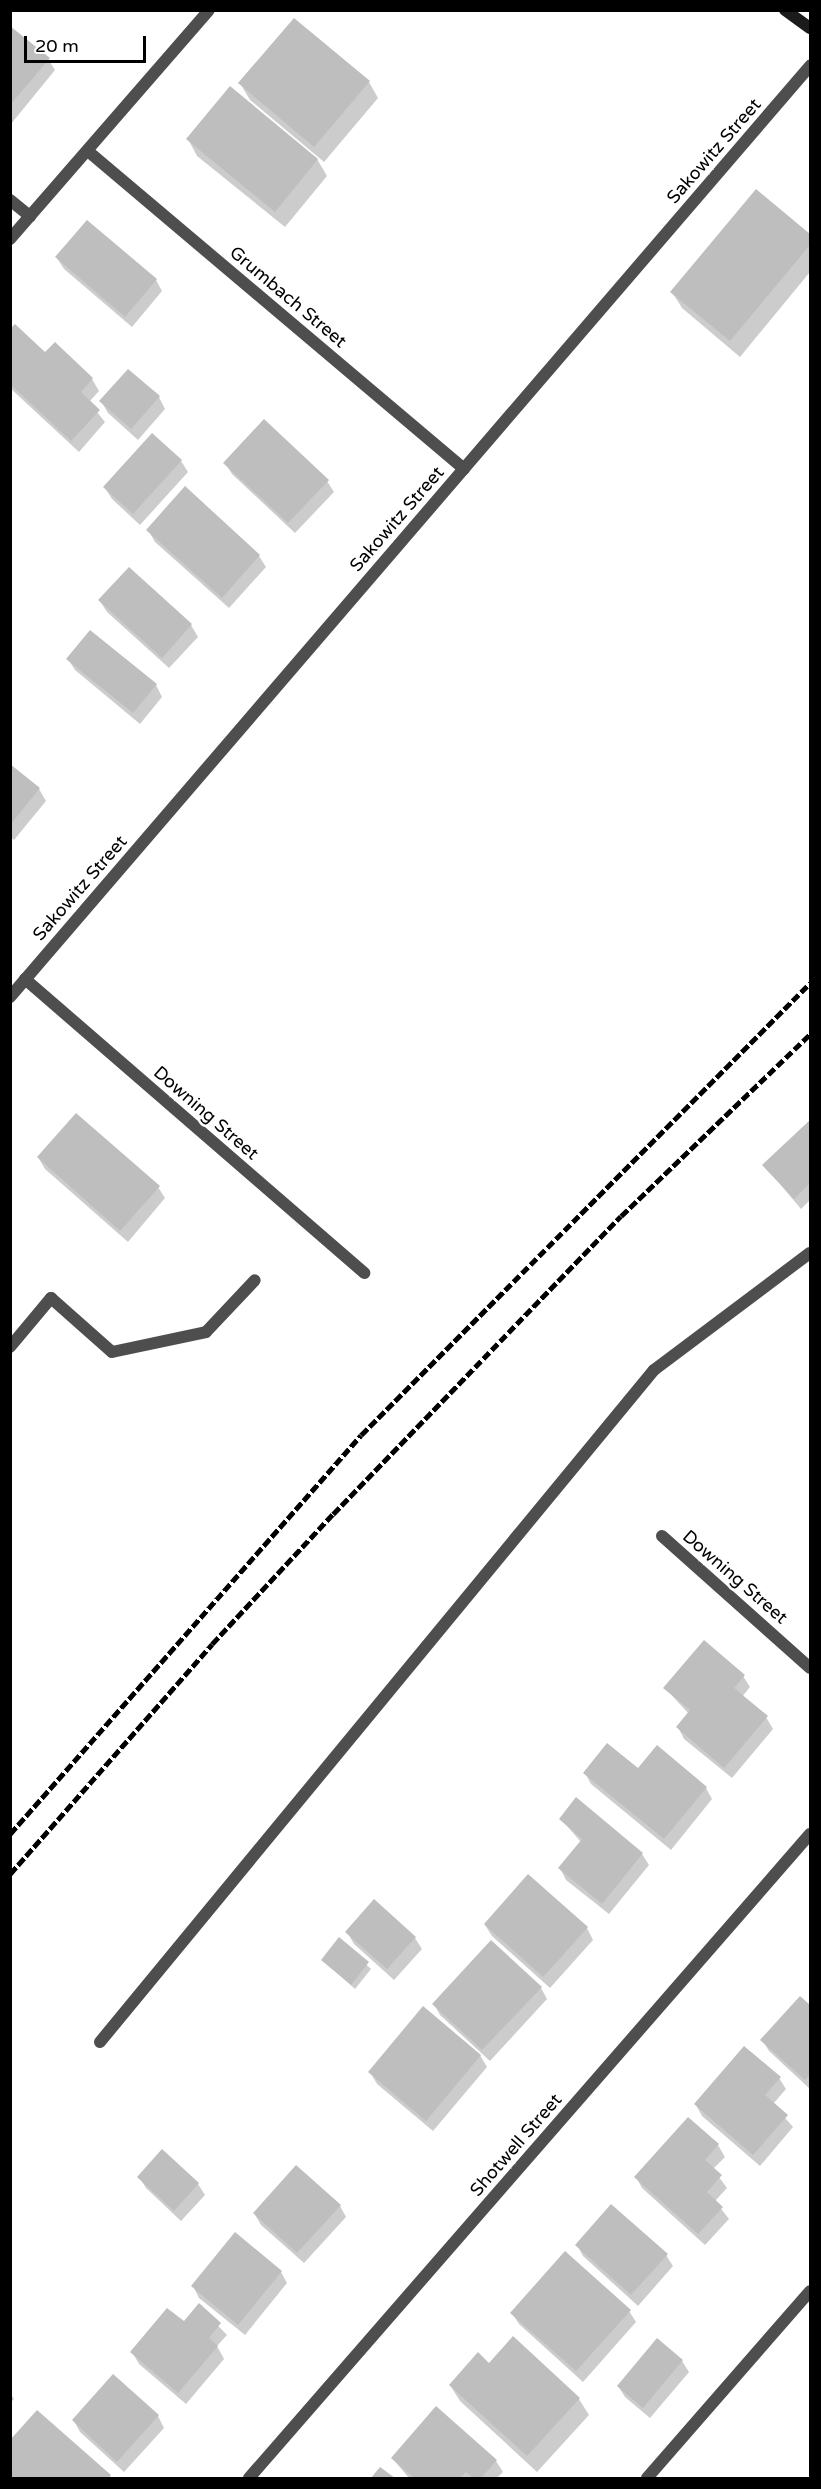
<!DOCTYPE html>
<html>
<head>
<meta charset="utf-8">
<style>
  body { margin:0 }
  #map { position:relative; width:821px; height:2489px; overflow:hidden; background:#fff; font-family:"Varela Round",sans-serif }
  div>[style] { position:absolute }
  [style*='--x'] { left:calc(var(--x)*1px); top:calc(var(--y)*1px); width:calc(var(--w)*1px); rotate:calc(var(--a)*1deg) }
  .shadow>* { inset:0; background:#0003 }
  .building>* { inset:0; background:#bebebe }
  .lane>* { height:12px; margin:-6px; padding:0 6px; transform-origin:6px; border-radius:6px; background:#4e4e4e }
  .street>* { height:12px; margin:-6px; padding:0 6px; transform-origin:6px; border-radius:6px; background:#4e4e4e }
  .secondary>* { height:12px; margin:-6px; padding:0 6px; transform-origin:6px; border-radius:6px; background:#1b1b1b }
  .rail>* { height:4.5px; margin-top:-2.25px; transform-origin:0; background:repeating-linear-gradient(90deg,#000 0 9px,transparent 0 12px) }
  span { translate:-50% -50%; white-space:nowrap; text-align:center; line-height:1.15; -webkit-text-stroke:5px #fff; paint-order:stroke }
  .street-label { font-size:18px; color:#000 }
  .frame { position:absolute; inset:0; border:12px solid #000; pointer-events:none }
  .scale { position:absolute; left:24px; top:36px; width:122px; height:27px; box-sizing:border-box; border:3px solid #000; border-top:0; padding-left:8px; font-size:18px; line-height:21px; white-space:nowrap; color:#000; -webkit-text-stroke:4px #fff; paint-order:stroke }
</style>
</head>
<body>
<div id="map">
  <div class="shadow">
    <i style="clip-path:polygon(10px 27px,48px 59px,55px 70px,11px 124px)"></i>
    <i style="clip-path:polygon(369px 82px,378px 98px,324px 162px,250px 100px,240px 83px)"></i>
    <i style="clip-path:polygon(188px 139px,317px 159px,327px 176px,285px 227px,197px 156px)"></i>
    <i style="clip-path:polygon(756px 191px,810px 236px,810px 272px,740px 357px,682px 308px,672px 292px)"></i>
    <i style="clip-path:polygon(57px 258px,156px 280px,162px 291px,132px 327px,64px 269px)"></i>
    <i style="clip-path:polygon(10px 331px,45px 354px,55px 344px,92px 379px,99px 391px,89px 402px,105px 422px,79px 452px,10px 388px)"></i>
    <i style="clip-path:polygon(128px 371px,159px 397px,165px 409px,138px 440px,108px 413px,101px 401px)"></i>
    <i style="clip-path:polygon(181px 461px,188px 472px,140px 525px,112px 499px,105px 488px)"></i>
    <i style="clip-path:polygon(225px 463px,327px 481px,334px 492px,295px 533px,232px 474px)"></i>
    <i style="clip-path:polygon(148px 530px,259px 556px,266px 567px,229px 608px,155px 542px)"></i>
    <i style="clip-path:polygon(129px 569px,191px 625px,198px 637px,169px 668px,107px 612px,100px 601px)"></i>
    <i style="clip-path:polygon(68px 659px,156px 685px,162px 697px,140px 724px,75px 670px)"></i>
    <i style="clip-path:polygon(10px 766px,39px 789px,46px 801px,14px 840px,10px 837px)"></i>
    <i style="clip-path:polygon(810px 1122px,810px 1200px,801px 1209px,764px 1165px)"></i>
    <i style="clip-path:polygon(38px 1157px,158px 1187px,165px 1198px,128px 1242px,45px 1169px)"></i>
    <i style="clip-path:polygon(743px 1676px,750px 1687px,742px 1697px,766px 1717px,773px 1729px,732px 1778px,684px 1739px,678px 1727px,689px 1714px,665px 1688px)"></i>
    <i style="clip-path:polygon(638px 1770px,706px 1788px,712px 1799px,671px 1850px,591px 1784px,585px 1773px)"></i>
    <i style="clip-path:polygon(561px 1819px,642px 1854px,649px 1865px,609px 1914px,566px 1880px,560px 1868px,581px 1842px)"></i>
    <i style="clip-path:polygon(485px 1925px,587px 1928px,593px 1940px,550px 1988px,492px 1936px)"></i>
    <i style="clip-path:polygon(347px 1932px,415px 1938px,422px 1949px,394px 1980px,354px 1944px)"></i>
    <i style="clip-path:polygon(339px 1939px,371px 1969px,355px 1989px,323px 1960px)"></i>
    <i style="clip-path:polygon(541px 1988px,547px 1999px,490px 2061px,440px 2015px,434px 2004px)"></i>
    <i style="clip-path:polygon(800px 1998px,810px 2008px,810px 2089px,769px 2051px,762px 2040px)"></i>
    <i style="clip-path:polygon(480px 2055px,487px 2067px,433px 2131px,377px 2084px,370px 2072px)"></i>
    <i style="clip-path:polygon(779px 2078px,786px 2089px,773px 2104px,793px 2127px,760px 2166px,702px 2116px,696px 2105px)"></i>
    <i style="clip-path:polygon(689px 2119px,718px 2145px,725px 2157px,713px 2169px,727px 2188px,715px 2201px,729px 2219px,705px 2245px,642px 2188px,636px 2177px)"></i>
    <i style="clip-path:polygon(139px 2177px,198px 2184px,205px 2195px,181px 2221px,146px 2188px)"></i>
    <i style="clip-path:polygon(340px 2206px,346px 2217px,304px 2263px,261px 2225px,254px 2213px)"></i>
    <i style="clip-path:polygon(577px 2245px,666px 2255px,673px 2266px,638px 2306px,583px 2256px)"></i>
    <i style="clip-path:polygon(281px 2272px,287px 2283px,245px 2335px,199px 2298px,193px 2286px)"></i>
    <i style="clip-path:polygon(199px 2306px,227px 2335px,217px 2346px,224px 2359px,186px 2404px,139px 2364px,132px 2352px,184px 2323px)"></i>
    <i style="clip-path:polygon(629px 2311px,636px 2322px,583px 2382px,519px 2324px,512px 2313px)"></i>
    <i style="clip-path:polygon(513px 2339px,579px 2399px,589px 2415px,537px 2472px,460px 2401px,450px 2385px,489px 2365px)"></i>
    <i style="clip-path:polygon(682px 2361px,689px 2372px,650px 2418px,625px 2397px,618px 2386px)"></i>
    <i style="clip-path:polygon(113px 2376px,158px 2416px,164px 2428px,124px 2472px,80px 2432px,74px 2421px)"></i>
    <i style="clip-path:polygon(10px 2393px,14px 2399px,10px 2403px)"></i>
    <i style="clip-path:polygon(10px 2442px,110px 2476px,111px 2478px,10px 2478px)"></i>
    <i style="clip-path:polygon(392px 2458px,496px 2461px,503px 2472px,497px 2478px,409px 2478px)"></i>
  </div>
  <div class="building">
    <i style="clip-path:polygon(294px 18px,370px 81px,314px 147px,238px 83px)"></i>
    <i style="clip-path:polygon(10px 26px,50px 58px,10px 105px)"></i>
    <i style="clip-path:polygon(230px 86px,318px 159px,275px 212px,186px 139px)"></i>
    <i style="clip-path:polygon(756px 189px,810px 234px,810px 245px,730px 341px,670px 292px)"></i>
    <i style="clip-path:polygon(87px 220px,157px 279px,125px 317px,55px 257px)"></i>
    <i style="clip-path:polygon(15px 324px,45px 352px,55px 342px,93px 378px,81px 392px,100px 410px,71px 441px,10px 384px,10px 329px)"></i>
    <i style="clip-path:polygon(128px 369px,160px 396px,131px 429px,99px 401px)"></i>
    <i style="clip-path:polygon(264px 419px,329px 480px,288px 523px,223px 463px)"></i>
    <i style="clip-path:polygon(152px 433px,182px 460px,133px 514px,103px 487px)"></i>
    <i style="clip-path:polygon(185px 486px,260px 555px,222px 598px,146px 530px)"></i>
    <i style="clip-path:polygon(129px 567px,192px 624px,162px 658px,98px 600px)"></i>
    <i style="clip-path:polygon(90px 630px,157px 684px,133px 713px,66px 659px)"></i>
    <i style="clip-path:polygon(10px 764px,40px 788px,10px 825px)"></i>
    <i style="clip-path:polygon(76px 1113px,160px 1186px,120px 1231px,37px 1157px)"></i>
    <i style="clip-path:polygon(810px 1120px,810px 1183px,794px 1199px,762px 1165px)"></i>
    <i style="clip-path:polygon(704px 1640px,745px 1675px,734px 1688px,768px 1716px,724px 1768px,676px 1727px,690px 1710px,663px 1688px)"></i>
    <i style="clip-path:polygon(607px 1743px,638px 1768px,657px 1745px,707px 1787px,664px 1839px,583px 1773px)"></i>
    <i style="clip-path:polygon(576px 1797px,643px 1853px,602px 1904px,558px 1868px,582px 1839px,559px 1819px)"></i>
    <i style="clip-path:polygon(528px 1874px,588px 1927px,543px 1977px,484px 1924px)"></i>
    <i style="clip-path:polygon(374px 1899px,416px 1937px,387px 1969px,345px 1932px)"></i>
    <i style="clip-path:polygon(339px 1937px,369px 1962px,351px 1985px,321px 1960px)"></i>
    <i style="clip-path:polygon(491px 1940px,542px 1987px,482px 2050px,432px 2004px)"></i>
    <i style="clip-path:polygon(800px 1996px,810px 2005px,810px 2074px,805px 2080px,760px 2040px)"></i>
    <i style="clip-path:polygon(423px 2006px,481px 2055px,426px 2121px,368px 2072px)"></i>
    <i style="clip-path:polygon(744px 2046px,781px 2077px,765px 2095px,788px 2115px,753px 2155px,694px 2104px)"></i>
    <i style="clip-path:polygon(688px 2117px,719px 2144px,705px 2160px,722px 2175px,707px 2192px,723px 2207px,698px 2234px,634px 2177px)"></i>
    <i style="clip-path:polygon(162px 2149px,199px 2183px,174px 2211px,137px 2177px)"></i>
    <i style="clip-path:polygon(296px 2165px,341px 2205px,297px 2253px,253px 2213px)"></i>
    <i style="clip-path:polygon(611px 2204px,668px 2254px,631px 2295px,575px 2245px)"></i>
    <i style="clip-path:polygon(235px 2232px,282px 2271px,238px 2325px,191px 2286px)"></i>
    <i style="clip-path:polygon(565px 2251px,631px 2310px,576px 2371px,510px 2313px)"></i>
    <i style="clip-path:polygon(199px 2303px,221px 2323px,209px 2338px,218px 2346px,178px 2393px,130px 2352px,167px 2308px,184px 2321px)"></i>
    <i style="clip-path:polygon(513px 2336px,580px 2398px,527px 2456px,449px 2385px,478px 2352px,489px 2363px)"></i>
    <i style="clip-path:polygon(657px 2338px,683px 2360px,643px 2408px,617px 2386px)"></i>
    <i style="clip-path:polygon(113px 2374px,159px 2415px,117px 2462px,72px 2420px)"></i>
    <i style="clip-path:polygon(436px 2406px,497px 2460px,481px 2478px,473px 2478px,466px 2472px,460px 2478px,414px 2478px,391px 2458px)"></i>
    <i style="clip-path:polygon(37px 2410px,111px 2475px,108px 2478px,10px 2478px,10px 2440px)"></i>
    <i style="clip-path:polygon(380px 2467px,395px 2478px,371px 2478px)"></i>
  </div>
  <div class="lane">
    <i style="--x:10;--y:1347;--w:64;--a:-50.1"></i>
    <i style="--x:51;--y:1298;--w:81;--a:41.5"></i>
    <i style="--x:112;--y:1352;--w:96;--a:-12"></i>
    <i style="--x:206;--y:1332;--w:71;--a:-46.7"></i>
    <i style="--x:100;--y:2042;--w:871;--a:-50.5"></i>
    <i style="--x:654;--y:1370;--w:195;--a:-36.9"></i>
    <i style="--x:647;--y:2478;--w:248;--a:-48.9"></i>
  </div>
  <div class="street">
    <i style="--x:89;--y:152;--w:491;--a:40.2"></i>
    <i style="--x:10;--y:200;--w:26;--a:39"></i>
    <i style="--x:10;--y:239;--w:303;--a:-49"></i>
    <i style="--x:25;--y:979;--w:449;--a:40.9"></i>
    <i style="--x:10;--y:997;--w:1228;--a:-49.33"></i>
    <i style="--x:662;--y:1536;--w:198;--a:41.7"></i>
    <i style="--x:249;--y:2478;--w:854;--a:-48.94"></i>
  </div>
  <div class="secondary">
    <i style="--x:785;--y:10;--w:31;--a:36"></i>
  </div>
  <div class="rail">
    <i style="--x:10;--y:1834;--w:531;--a:-48.66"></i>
    <i style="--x:361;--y:1435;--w:637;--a:-45.19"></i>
    <i style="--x:10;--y:1874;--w:306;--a:-48.7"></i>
    <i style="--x:212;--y:1644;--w:178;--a:-47.1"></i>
    <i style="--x:333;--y:1514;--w:414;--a:-46"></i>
    <i style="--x:621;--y:1216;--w:262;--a:-43.9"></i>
  </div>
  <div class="street-label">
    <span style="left:714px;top:151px;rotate:-49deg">Sakowitz Street</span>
    <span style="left:288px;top:297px;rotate:40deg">Grumbach Street</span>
    <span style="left:397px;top:519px;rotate:-49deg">Sakowitz Street</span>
    <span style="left:80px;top:888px;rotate:-49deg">Sakowitz Street</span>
    <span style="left:206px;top:1113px;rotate:41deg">Downing Street</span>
    <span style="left:735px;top:1577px;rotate:41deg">Downing Street</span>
    <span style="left:516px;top:2145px;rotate:-49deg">Shotwell Street</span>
  </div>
  <div class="frame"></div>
  <div class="scale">20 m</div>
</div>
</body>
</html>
